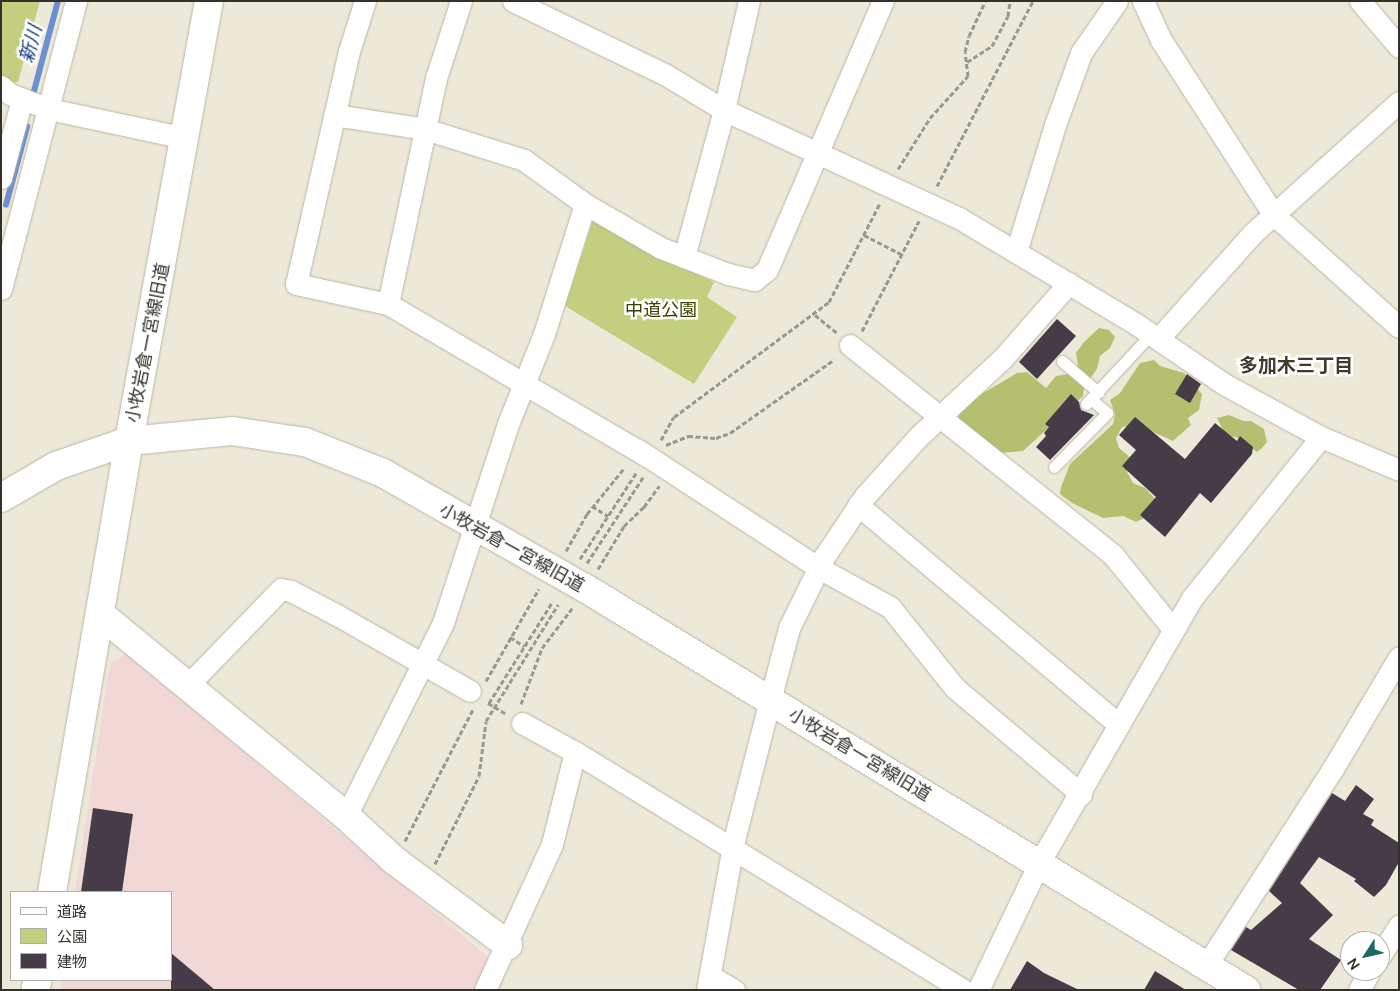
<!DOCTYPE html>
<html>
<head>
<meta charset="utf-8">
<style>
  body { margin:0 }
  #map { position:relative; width:1400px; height:991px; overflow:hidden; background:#ede9d8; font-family:Manrope,"Noto Sans JP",sans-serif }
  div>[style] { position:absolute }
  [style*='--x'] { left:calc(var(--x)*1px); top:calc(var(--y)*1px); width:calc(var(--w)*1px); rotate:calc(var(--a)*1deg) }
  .education>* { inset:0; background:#f2d7d7 }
  .green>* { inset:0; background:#c3ce7e }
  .forest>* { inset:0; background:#b5bf70 }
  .stream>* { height:5.5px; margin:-2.75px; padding:0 2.75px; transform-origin:2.75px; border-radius:2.75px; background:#6d8ecf }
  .building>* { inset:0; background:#453c47 }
  .path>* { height:3px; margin-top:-1.5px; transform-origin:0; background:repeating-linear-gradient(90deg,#9a988b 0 5px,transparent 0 7.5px) }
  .roads { filter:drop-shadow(0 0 1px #bab6a6) drop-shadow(0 0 1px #bab6a6) }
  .lane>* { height:11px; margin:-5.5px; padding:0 5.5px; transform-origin:5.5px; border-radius:5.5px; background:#fff }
  .street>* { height:21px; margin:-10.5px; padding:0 10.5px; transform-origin:10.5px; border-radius:10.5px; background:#fff }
  .secondary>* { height:28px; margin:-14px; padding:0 14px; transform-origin:14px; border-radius:14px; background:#fff }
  span { translate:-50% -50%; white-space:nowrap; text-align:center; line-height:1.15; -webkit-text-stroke:5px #fff; paint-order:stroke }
  .park-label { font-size:18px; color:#3b4100 }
  .street-label { font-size:18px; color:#32312a }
  .water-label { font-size:19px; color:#143884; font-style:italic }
  .neighbourhood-label { font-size:19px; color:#3e3b2d; font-weight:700 }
  .frame { position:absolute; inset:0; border:2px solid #32312a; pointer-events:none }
  .legend { position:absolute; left:10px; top:891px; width:162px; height:90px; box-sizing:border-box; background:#fff; border:1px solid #adadaa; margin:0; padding:6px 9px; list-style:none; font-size:15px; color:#32312a }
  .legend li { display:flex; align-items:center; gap:10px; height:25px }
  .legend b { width:25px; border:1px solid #adadaa }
  .north { position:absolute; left:1340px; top:931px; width:50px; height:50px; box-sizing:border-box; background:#fff; border:1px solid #adadaa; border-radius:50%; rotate:235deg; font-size:14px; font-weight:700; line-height:20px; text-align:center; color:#32312a }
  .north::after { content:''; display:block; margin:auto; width:18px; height:22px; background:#1d6862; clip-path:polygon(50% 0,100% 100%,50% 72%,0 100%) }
</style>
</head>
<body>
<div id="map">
  <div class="education">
    <i style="clip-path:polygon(126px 654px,488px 957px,494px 973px,480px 990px,61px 990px,62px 980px,171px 980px,171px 892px,75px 892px,110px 663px)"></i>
  </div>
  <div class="green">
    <i style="clip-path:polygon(1px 1px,40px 1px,18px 82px,8px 83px,1px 78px)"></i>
    <i style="clip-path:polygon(595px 214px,658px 256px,714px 282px,707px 297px,737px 317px,694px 384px,565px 306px)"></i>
  </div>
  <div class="forest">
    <i style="clip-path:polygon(1099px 328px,1109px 330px,1115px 337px,1110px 348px,1100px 356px,1097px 369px,1084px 387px,1083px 396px,1023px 451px,999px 453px,959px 426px,958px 408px,1017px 373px,1027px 372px,1046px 388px,1056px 376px,1068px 374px,1078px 365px,1076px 353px,1084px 342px)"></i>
    <i style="clip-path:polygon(1154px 360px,1160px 366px,1184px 373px,1202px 394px,1199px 410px,1188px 418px,1191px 425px,1173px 441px,1140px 426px,1122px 427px,1116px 438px,1119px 448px,1132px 459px,1127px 472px,1133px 483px,1145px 488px,1158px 502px,1146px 517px,1136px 522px,1123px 516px,1103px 518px,1072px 503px,1060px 494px,1061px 487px,1070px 464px,1113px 424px,1115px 414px,1110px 400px,1120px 393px,1140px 363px)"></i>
    <i style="clip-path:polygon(1229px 415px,1243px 421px,1251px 421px,1264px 429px,1267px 442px,1262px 448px,1257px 452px,1236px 437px,1226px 436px,1217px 418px)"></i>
  </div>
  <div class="stream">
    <i style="--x:33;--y:95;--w:97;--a:-75.1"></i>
    <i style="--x:6;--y:205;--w:81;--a:-74.9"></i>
  </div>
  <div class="building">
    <i style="clip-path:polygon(1057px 319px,1076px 336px,1037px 379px,1019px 362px)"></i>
    <i style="clip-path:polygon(1187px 374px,1201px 384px,1190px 403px,1175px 394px)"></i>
    <i style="clip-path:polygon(1071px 394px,1079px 402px,1081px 410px,1094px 415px,1050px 460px,1036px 447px,1046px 436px,1044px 433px,1049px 427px,1045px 424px)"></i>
    <i style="clip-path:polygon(1135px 417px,1185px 459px,1215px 423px,1237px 441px,1240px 436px,1253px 447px,1252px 454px,1211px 503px,1200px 493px,1165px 537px,1140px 515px,1156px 497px,1122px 466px,1136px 450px,1119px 435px)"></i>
    <i style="clip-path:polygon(1356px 785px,1374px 799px,1363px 814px,1374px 820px,1371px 825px,1399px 843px,1399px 862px,1386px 885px,1374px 897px,1354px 881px,1356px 879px,1319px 857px,1300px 883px,1333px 915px,1309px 939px,1341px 960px,1320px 990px,1299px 990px,1231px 950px,1246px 927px,1251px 930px,1282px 903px,1269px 891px,1332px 793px,1345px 801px)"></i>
    <i style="clip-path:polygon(93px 808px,133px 814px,122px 892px,81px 892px)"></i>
    <i style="clip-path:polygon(171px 953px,215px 990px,171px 990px)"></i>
    <i style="clip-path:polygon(1027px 961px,1044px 973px,1079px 990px,1010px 990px)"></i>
    <i style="clip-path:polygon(1155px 971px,1186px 990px,1144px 990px)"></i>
  </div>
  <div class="path">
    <i style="--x:967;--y:62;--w:30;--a:-33"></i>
    <i style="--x:992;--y:46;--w:34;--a:-62"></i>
    <i style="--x:1008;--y:16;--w:15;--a:-82"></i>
    <i style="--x:898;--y:169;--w:60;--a:-57.9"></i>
    <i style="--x:930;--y:118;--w:57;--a:-47.9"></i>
    <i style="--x:968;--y:76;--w:24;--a:-97"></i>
    <i style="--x:965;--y:52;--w:16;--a:-76"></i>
    <i style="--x:969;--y:36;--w:38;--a:-65"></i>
    <i style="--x:937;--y:186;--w:208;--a:-62.6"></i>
    <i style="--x:864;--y:235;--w:42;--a:27.2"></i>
    <i style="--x:815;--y:315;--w:28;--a:39"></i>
    <i style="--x:862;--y:331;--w:124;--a:-62.6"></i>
    <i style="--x:661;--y:440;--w:26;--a:-61"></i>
    <i style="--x:674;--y:417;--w:193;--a:-36.6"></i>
    <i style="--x:829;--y:302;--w:111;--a:-62.7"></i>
    <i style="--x:666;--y:445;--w:24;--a:-22"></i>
    <i style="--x:688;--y:436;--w:28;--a:4"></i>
    <i style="--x:716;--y:438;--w:15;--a:-20"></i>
    <i style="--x:730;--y:433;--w:128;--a:-35.2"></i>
    <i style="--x:592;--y:506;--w:19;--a:32"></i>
    <i style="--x:566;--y:551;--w:43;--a:-60.4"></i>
    <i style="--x:587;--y:514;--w:60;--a:-51"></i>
    <i style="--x:580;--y:559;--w:103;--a:-56.9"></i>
    <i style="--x:587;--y:563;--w:104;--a:-56.8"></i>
    <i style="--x:598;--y:569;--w:50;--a:-58.8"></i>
    <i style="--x:624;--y:526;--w:28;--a:-44"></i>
    <i style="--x:644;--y:507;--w:26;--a:-54"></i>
    <i style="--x:510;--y:637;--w:17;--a:33"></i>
    <i style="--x:486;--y:681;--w:106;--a:-60.1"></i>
    <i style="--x:488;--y:703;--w:21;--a:31"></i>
    <i style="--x:489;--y:703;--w:120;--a:-57.9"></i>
    <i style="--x:521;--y:704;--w:60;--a:-69.4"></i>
    <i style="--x:542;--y:648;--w:51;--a:-52.9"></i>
    <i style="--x:405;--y:841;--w:148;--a:-62.7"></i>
    <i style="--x:435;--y:864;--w:98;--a:-63.4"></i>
    <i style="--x:479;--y:776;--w:55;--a:-82.7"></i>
    <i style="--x:486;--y:721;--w:137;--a:-58.2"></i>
  </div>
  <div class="roads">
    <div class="lane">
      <i style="--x:1062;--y:361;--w:48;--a:40.7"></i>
      <i style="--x:1086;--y:404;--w:96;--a:-47.1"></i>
      <i style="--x:1054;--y:467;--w:76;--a:-45.5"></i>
      <i style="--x:1107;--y:413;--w:21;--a:-139"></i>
    </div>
    <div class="street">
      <i style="--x:365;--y:1;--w:52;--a:107.7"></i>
      <i style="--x:349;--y:51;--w:239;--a:102.8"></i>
      <i style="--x:296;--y:284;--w:94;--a:12.3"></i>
      <i style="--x:388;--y:304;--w:300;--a:30.4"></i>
      <i style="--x:513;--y:1;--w:170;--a:25.8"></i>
      <i style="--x:666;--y:75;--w:68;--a:31.1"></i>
      <i style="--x:724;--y:110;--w:259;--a:24.7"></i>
      <i style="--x:959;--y:218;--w:206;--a:30.9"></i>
      <i style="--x:1136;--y:324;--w:107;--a:34.3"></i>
      <i style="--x:1224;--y:384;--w:111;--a:28.7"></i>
      <i style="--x:1321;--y:437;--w:85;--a:22.9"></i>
      <i style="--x:1143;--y:1;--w:43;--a:65.2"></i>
      <i style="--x:1161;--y:40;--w:207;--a:57.2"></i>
      <i style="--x:1273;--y:214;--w:169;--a:41.9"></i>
      <i style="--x:1360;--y:1;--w:60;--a:49.7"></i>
      <i style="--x:1;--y:86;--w:12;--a:42"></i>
      <i style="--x:10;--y:94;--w:42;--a:21"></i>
      <i style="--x:49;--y:109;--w:140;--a:12"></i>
      <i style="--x:334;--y:115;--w:92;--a:8.7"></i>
      <i style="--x:425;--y:129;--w:104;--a:17.4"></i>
      <i style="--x:524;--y:160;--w:75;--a:35.8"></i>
      <i style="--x:585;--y:204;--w:88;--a:30.1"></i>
      <i style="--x:661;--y:248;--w:72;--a:21.2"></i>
      <i style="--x:728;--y:274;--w:27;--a:13"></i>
      <i style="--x:754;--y:280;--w:16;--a:-38"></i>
      <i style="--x:767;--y:270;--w:293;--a:-66.7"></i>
      <i style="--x:1;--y:178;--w:82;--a:-75.1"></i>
      <i style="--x:1016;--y:252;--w:133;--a:-72.9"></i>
      <i style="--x:1055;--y:125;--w:77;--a:-70.1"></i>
      <i style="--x:1081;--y:53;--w:63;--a:-55.3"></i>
      <i style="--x:684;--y:257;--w:152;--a:-74.8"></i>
      <i style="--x:724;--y:110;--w:112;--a:-77.1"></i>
      <i style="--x:1;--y:289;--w:298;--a:-75.4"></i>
      <i style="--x:388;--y:304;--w:231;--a:-78"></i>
      <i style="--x:436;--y:78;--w:81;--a:-72"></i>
      <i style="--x:1158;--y:339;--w:142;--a:-48.1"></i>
      <i style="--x:1253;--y:233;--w:196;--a:-41.9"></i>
      <i style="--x:850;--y:345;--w:337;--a:38.6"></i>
      <i style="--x:1113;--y:555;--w:95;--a:51"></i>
      <i style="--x:638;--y:450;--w:216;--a:33.1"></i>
      <i style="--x:819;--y:568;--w:81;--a:28.8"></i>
      <i style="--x:890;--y:607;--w:104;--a:51.3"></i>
      <i style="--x:955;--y:688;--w:165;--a:40.1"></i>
      <i style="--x:858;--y:505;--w:341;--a:40.1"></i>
      <i style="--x:187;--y:686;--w:135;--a:-45.9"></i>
      <i style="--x:281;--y:589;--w:10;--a:11"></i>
      <i style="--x:291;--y:591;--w:52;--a:27.6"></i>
      <i style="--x:337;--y:615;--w:153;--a:29.7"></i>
      <i style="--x:522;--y:723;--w:60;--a:28.7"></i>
      <i style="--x:346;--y:816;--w:216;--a:-63.3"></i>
      <i style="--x:443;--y:623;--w:209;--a:-71.9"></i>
      <i style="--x:508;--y:424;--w:97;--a:-68.2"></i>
      <i style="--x:544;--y:334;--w:136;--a:-72.5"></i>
      <i style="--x:1380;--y:956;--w:36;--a:-58"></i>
      <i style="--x:1206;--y:966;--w:233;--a:-57.3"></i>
      <i style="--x:1332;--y:770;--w:131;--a:-59.3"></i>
      <i style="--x:710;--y:976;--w:28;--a:30"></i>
      <i style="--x:485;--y:990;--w:161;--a:-65.3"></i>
      <i style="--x:552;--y:844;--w:95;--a:-76"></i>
      <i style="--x:575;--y:752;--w:455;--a:31.5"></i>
      <i style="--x:707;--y:990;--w:152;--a:-79.8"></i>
      <i style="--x:734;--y:840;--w:145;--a:-75.6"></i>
      <i style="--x:770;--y:700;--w:74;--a:-75.2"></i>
      <i style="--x:789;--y:628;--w:79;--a:-63.8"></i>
      <i style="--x:824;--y:557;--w:73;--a:-56.1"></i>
      <i style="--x:865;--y:496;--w:79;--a:-48.1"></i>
      <i style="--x:918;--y:437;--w:116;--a:-42.9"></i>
      <i style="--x:1003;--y:358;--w:100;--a:-48.7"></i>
      <i style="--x:978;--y:990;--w:141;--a:-64.3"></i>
      <i style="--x:1039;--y:863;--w:306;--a:-60"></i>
      <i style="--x:1192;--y:598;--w:206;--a:-51.3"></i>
      <i style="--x:1359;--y:990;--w:22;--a:-60"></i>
    </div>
    <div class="secondary">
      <i style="--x:1;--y:498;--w:64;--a:-30.2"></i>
      <i style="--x:56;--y:466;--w:77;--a:-18.9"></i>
      <i style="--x:129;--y:441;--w:103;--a:-5.5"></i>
      <i style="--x:232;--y:431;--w:74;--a:8.6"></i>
      <i style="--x:305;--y:442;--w:84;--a:21.7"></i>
      <i style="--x:383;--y:473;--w:232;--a:29.7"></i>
      <i style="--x:585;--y:588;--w:774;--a:31.31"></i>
      <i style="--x:100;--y:614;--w:318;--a:39.4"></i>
      <i style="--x:346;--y:816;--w:67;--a:42.6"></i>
      <i style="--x:395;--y:861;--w:141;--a:36.6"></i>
      <i style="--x:52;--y:892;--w:458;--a:-80.3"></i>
      <i style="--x:129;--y:441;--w:447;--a:-79.7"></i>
      <i style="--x:36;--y:990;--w:10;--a:-84"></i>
    </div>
  </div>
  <div class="park-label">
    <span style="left:661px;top:309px">中道公園</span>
  </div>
  <div class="street-label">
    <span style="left:147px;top:343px;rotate:-79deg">小牧岩倉一宮線旧道</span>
    <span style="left:512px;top:547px;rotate:29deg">小牧岩倉一宮線旧道</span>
    <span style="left:860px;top:754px;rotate:31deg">小牧岩倉一宮線旧道</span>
  </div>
  <div class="water-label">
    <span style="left:31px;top:44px;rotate:-75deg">新川</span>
  </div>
  <div class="neighbourhood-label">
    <span style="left:1296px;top:366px">多加木三丁目</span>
  </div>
  <div class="frame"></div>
  <ul class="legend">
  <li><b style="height:6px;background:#fff"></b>道路</li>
  <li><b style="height:14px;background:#c3ce7e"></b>公園</li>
  <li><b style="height:14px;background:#453c47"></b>建物</li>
  </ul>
  <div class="north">N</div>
</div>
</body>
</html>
